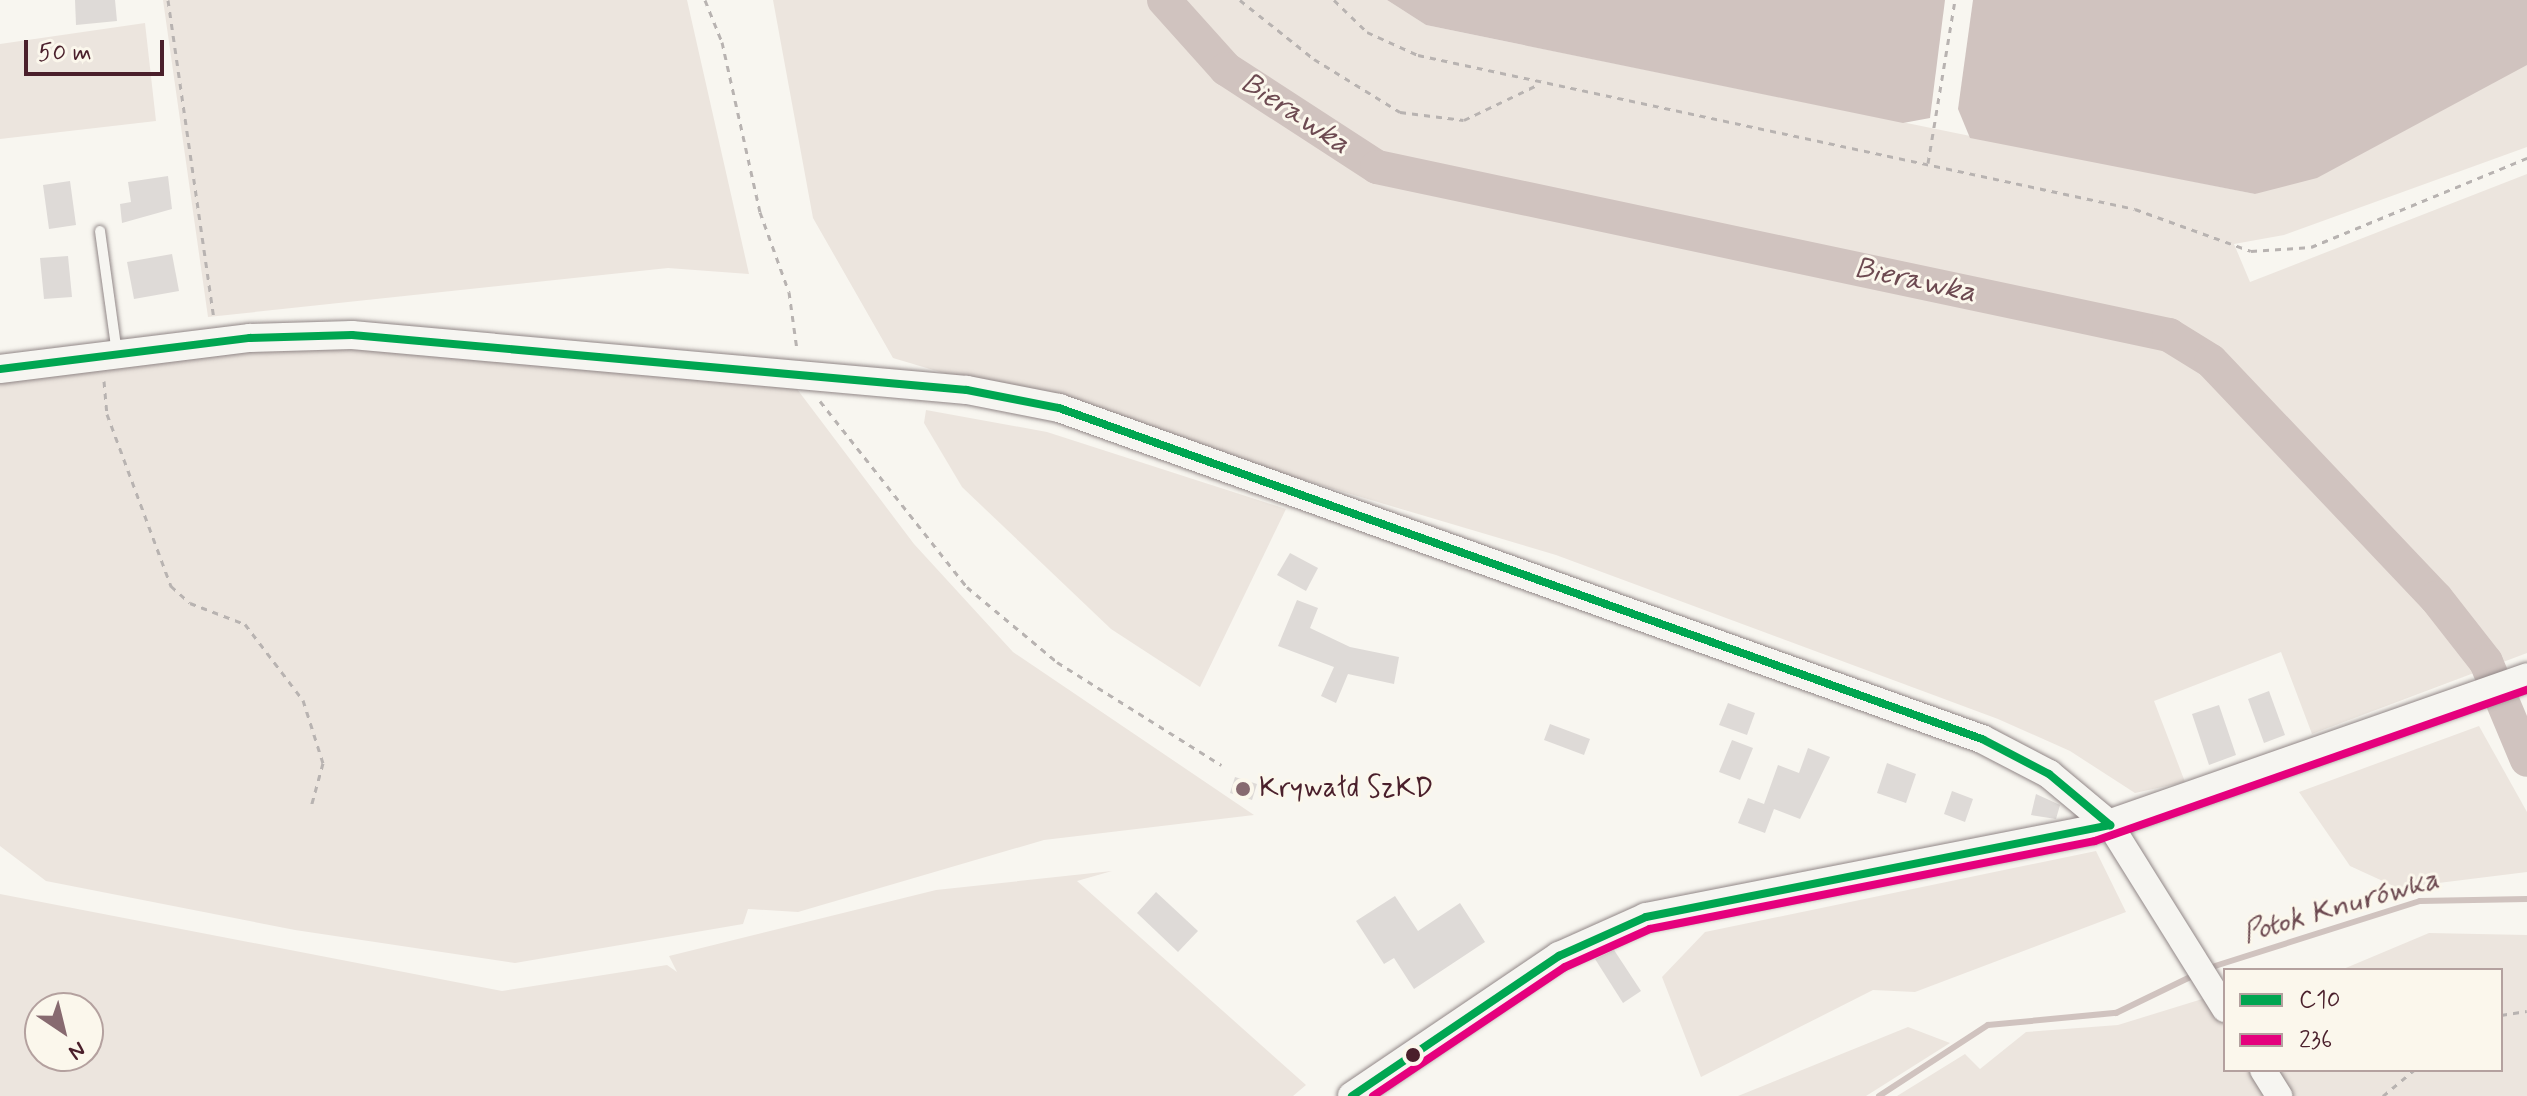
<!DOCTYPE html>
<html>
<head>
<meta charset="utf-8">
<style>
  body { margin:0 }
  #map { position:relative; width:2527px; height:1096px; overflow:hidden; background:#f8f6f0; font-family:Mynerve,sans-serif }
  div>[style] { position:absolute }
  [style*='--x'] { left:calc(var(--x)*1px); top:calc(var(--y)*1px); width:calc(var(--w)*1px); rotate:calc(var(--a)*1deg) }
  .green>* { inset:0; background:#ece5de }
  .water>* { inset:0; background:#d0c3bf }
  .stream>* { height:6px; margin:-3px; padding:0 3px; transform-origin:3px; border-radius:3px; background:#d0c3bf }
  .river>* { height:34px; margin:-17px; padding:0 17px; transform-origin:17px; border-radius:17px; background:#d0c3bf }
  .building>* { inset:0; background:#dedad7 }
  .path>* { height:3px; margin-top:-1.5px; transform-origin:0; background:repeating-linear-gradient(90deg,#b8b3b1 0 6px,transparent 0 12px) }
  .roads { filter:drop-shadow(0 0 2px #918787) drop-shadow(0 0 2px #918787) }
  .service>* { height:10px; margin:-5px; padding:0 5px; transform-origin:5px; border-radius:5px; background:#f6f5f1 }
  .tertiary>* { height:26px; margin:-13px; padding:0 13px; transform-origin:13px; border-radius:13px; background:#f6f5f1 }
  .secondary>* { height:28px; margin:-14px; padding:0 14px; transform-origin:14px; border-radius:14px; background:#f6f5f1 }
  .bus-1>* { height:8px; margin:-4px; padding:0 4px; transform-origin:4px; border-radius:4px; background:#00a651 }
  .bus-2>* { height:8px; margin:-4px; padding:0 4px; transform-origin:4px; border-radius:4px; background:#e5007d }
  .dots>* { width:22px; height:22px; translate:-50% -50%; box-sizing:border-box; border:4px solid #fbf7ec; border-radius:50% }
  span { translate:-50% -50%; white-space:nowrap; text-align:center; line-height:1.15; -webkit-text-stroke:6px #fbf7ec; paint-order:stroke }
  .poi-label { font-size:28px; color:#4a1f2b }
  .left { translate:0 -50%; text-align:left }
  .water-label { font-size:30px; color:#6d4a51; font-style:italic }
  .legend { position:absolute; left:2223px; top:968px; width:280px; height:104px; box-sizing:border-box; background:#fbf7ec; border:2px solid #b4a19f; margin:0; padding:10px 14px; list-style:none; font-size:24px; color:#4a1f2b }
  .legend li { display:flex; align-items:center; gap:16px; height:40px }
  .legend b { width:40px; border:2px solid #b4a19f }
  .north { position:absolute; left:24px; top:992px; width:80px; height:80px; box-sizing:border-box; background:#fbf7ec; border:2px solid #b4a19f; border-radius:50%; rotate:145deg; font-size:22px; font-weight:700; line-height:32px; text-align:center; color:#4a1f2b }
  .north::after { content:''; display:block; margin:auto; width:28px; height:36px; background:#876a70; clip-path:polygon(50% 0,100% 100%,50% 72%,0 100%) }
  .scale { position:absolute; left:24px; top:40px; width:140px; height:36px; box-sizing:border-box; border:4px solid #4a1f2b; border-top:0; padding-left:10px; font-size:24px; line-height:28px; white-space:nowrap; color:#4a1f2b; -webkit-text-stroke:6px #fbf7ec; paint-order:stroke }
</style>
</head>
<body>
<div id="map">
  <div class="green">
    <i style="clip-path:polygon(163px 0,687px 0,749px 274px,668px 268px,208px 317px)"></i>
    <i style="clip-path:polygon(773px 0,1387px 0,1426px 25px,2255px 194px,2527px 61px,2527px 147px,2284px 235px,2234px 244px,2250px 282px,2527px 174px,2527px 653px,2312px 734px,2281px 652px,2154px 701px,2185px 782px,2135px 793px,2070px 751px,1998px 719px,1556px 555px,893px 358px,813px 218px)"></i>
    <i style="clip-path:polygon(145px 23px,156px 121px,0 139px,0 44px)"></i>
    <i style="clip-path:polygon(302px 343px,794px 385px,914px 544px,1013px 652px,1254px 815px,1044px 840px,798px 912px,748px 909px,743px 924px,515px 963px,295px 930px,46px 881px,0 846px,0 378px)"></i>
    <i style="clip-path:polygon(926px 410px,1047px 432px,1286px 509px,1200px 687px,1111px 629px,962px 487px,924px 423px)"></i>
    <i style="clip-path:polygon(2479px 726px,2527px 812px,2527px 872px,2398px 888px,2350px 866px,2299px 792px)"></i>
    <i style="clip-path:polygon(2096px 851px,2126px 912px,1915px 992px,1873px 990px,1701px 1077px,1662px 977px,1705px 932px)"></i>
    <i style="clip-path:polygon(evenodd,1112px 871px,1077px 881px,1306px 1085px,1293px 1096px,0 1096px,0 894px,502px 991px,667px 965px,677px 972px,669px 956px,936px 890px,1112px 871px,40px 1008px,88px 1008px,88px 1056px,40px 1056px,40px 1008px)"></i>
    <i style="clip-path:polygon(2429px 933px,2527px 935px,2527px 1096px,1897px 1096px,1965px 1054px,1980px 1069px,2026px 1032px,2118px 1025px,2225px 992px,2225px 1070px,2501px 1070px,2501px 970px,2341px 970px)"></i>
    <i style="clip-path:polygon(1908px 1027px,1950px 1043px,1866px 1096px,1738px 1096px)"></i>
  </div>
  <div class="water">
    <i style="clip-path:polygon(1387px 0,1945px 0,1930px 118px,1903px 123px,1426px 25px)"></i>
    <i style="clip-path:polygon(1973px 0,2527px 0,2527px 65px,2317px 178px,2255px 194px,1970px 138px,1958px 109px)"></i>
  </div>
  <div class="stream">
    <i style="--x:2215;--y:966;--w:215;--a:-17.6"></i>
    <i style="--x:2420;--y:901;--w:107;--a:-1.1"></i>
    <i style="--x:1879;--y:1096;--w:130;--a:-33.1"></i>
    <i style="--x:1988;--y:1025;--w:129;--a:-5.4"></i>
    <i style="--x:2116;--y:1013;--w:82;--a:-25.9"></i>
  </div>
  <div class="river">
    <i style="--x:1164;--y:0;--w:93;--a:48.1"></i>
    <i style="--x:1226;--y:69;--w:180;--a:33"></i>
    <i style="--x:1377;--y:167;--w:810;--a:11.98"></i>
    <i style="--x:2169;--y:335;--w:49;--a:31.8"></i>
    <i style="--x:2211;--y:361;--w:327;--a:46.5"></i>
    <i style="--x:2436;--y:598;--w:81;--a:52"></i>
    <i style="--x:2486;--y:662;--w:106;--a:67.3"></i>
  </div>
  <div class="building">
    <i style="clip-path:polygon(75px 0,115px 0,117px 21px,76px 25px)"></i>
    <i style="clip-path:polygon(168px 176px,172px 209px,122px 223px,120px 204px,131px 202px,128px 182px)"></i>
    <i style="clip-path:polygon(70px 181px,76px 225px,49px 229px,43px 185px)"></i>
    <i style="clip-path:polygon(172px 254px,179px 291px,134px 299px,127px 262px)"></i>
    <i style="clip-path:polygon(68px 256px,72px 297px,44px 299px,40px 258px)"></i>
    <i style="clip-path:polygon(1290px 553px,1318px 568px,1306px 591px,1277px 575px)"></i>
    <i style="clip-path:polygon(1297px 600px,1318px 608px,1310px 628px,1350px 647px,1399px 657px,1394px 684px,1348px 674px,1336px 703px,1321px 696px,1334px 667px,1278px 646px)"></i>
    <i style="clip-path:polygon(2269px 691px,2285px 735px,2264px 743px,2248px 699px)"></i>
    <i style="clip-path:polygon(1728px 703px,1755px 713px,1747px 735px,1719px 725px)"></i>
    <i style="clip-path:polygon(2219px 705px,2236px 755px,2209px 765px,2192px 714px)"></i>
    <i style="clip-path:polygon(1550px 724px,1590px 739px,1584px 755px,1544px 740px)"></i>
    <i style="clip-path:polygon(1732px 740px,1753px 748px,1740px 780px,1719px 772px)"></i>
    <i style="clip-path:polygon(1808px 748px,1830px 757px,1800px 819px,1774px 809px,1765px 833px,1738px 823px,1748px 798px,1764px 804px,1778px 765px,1799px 773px)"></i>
    <i style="clip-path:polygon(1887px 763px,1916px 774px,1906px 803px,1877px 793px)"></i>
    <i style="clip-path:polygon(1235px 777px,1257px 784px,1252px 800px,1230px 793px)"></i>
    <i style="clip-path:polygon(1952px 791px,1973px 799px,1965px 822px,1944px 814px)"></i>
    <i style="clip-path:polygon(2036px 794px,2060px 805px,2056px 819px,2031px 815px)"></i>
    <i style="clip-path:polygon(1156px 892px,1198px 931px,1178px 952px,1137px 913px)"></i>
    <i style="clip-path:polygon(1395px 896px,1418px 931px,1460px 903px,1485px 942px,1414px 989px,1394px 958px,1384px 964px,1356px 921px)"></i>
    <i style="clip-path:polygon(1614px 950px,1641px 991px,1623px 1003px,1595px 959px)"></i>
  </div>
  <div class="path">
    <i style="--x:168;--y:0;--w:322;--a:81.8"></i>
    <i style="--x:705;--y:0;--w:45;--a:68"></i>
    <i style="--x:722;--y:42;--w:174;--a:77.4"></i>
    <i style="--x:760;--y:212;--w:85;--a:70.1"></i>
    <i style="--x:789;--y:292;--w:59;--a:82.1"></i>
    <i style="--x:1240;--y:0;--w:95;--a:38.6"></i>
    <i style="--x:1314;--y:59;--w:101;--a:31.6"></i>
    <i style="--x:1400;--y:112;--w:64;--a:7.1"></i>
    <i style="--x:1464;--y:120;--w:83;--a:-25.6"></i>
    <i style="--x:1334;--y:0;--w:46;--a:44.1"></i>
    <i style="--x:1367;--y:32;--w:56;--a:24.3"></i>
    <i style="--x:1418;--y:55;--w:733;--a:12.12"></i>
    <i style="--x:2135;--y:209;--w:123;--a:19.9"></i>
    <i style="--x:2251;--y:251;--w:60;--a:-3.8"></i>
    <i style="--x:2311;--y:247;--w:234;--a:-22.4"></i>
    <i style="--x:1928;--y:163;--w:165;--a:-80.6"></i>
    <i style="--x:104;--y:381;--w:33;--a:85"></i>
    <i style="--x:107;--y:414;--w:184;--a:69.6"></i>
    <i style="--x:171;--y:586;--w:25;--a:42"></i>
    <i style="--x:190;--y:603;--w:59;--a:20.9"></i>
    <i style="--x:245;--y:624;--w:96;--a:52.7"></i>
    <i style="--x:303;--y:700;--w:66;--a:72.4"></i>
    <i style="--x:323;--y:763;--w:46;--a:105.3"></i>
    <i style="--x:820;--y:401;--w:237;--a:51.7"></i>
    <i style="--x:967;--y:587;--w:117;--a:39.8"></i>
    <i style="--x:1057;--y:662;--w:194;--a:32.1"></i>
    <i style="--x:2501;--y:1015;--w:26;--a:-9"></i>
    <i style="--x:2383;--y:1096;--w:40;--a:-40"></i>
  </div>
  <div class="roads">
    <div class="service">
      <i style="--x:100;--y:231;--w:124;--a:82.1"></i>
    </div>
    <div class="tertiary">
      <i style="--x:2110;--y:825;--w:217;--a:58"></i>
      <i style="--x:2263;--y:1070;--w:31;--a:58"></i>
    </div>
    <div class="secondary">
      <i style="--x:0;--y:369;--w:252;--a:-7.1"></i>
      <i style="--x:250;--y:338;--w:102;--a:-1.7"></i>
      <i style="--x:352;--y:335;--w:617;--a:5.11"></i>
      <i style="--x:967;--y:390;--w:94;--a:11.1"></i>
      <i style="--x:1059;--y:408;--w:981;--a:19.73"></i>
      <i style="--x:1982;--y:739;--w:76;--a:27.6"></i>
      <i style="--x:2049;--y:774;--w:80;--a:39.9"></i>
      <i style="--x:1352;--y:1096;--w:250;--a:-34.1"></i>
      <i style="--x:1559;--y:956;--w:95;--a:-24.1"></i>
      <i style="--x:1646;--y:917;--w:453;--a:-11.1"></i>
      <i style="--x:2091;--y:830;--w:462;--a:-19.3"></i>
    </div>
  </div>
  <div class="bus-1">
    <i style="--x:0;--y:369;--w:252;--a:-7.1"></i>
    <i style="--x:250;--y:338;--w:102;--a:-1.7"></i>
    <i style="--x:352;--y:335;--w:617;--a:5.11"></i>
    <i style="--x:967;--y:390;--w:94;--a:11.1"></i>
    <i style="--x:1059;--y:408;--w:981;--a:19.73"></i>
    <i style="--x:1982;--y:739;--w:76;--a:27.6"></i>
    <i style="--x:2049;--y:774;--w:80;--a:39.9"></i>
    <i style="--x:1352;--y:1096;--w:250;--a:-34.1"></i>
    <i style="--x:1559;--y:956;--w:95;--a:-24.1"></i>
    <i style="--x:1646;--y:917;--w:473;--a:-11.2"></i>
  </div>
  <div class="bus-2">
    <i style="--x:1373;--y:1096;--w:231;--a:-33.9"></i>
    <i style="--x:1565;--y:967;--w:93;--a:-24.1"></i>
    <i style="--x:1650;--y:929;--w:454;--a:-11.2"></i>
    <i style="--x:2095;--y:841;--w:458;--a:-19.3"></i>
  </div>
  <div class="dots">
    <i style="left:1243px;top:789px;background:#876a70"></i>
    <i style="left:1413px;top:1055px;background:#4a1f2b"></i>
  </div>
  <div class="poi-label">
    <span class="left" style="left:1259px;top:789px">Krywałd SzKD</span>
  </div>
  <div class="water-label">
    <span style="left:1295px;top:114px;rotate:33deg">Bierawka</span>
    <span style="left:1915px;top:281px;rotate:12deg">Bierawka</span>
    <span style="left:2341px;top:907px;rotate:-16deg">Potok Knurówka</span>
  </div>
  <ul class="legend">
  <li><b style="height:10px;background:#00a651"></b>C10</li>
  <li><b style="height:10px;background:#e5007d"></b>236</li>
  </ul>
  <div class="north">N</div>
  <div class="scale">50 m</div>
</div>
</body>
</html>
